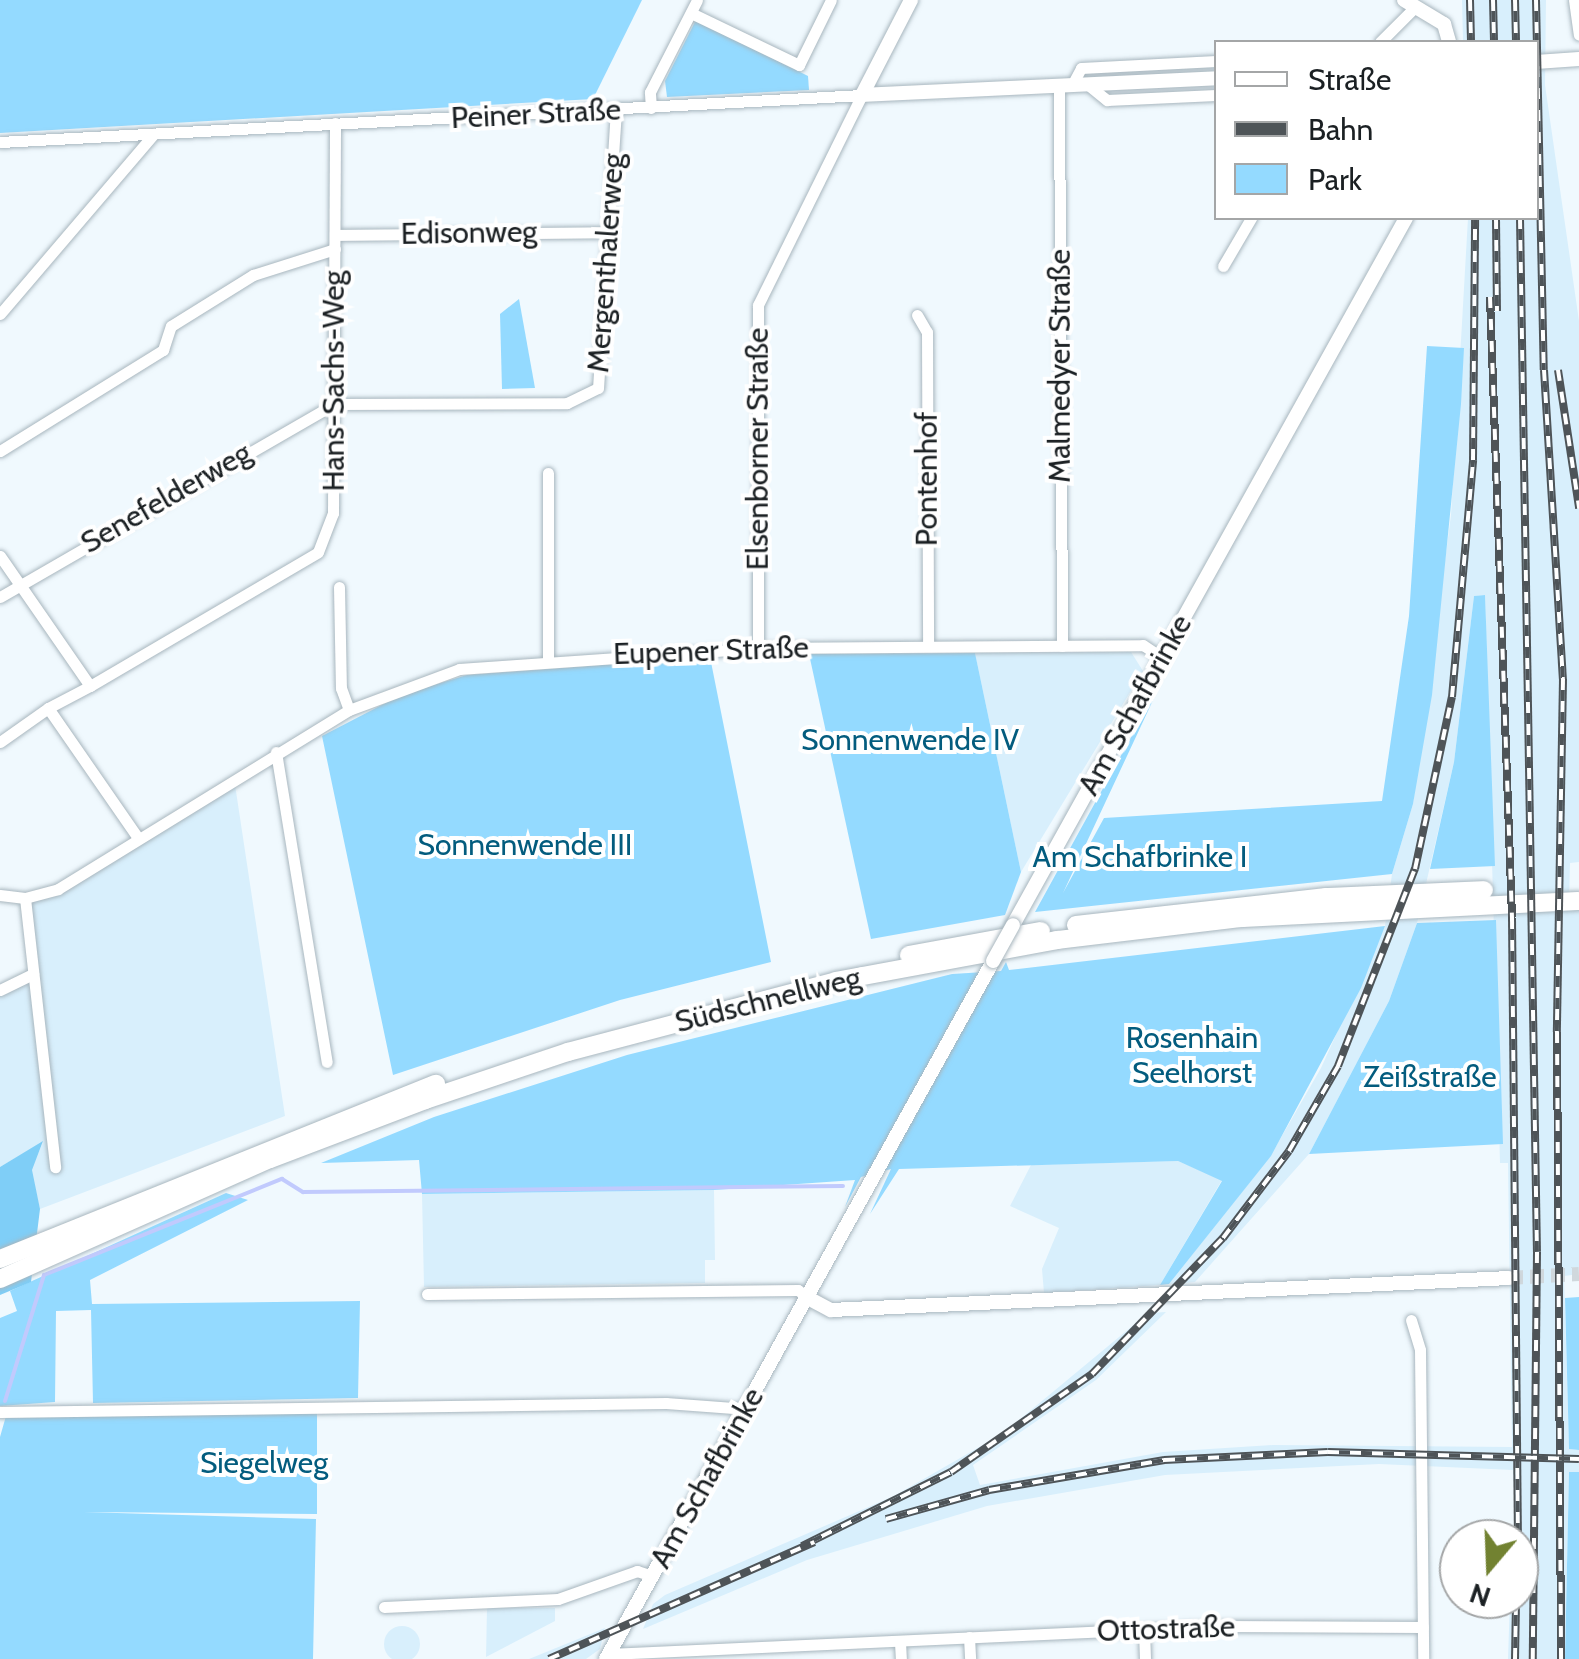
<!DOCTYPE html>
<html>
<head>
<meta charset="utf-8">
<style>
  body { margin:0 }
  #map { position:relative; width:1579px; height:1659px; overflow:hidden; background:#f0f9fe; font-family:Cabin,sans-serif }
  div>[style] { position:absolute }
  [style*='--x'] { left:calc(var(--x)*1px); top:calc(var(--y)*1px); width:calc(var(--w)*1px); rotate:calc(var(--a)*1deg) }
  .built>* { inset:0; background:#d8effc }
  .round { border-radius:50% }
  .green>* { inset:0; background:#94daff }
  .forest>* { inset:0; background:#7fcef7 }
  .stream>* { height:4px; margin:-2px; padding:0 2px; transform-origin:2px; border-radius:2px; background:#c1cafd }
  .tertiary-tunnel>* { height:14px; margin-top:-7px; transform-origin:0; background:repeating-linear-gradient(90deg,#d0d8dd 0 14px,transparent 0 21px) }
  .roads { filter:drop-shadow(0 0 2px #a8b6be) drop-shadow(0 0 2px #a8b6be) }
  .minor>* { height:11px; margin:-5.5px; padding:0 5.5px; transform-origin:5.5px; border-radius:5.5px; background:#fff }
  .tertiary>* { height:14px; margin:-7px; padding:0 7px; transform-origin:7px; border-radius:7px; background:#fff }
  .trunk>* { height:18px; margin:-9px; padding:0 9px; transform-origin:9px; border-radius:9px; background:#fff }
  .rail>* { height:8px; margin-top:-4px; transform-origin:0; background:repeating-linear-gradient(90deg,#fff 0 11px,#4e5458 0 22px); box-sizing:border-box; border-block:2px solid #4e5458 }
  .bridges { filter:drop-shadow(0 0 2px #a8b6be) drop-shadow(0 0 2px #a8b6be) }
  .tertiary-bridge>* { height:14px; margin:-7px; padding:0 7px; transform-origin:7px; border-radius:7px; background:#fff }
  span { translate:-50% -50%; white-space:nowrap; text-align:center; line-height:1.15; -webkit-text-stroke:8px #fff; paint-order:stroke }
  .street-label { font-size:30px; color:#1b2023 }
  .park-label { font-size:30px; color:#035c7e }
  .legend { position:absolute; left:1214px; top:40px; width:325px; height:180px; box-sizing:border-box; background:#fff; border:2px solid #a4a6a7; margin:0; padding:12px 18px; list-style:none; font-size:30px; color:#1b2023 }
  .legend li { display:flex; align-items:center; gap:20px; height:50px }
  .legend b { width:50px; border:2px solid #a4a6a7 }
  .north { position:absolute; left:1439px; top:1519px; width:100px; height:100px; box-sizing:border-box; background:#fff; border:2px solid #a4a6a7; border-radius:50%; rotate:199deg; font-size:28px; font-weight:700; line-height:40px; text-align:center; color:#1b2023 }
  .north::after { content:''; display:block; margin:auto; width:35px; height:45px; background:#728231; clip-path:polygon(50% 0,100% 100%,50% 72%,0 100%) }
</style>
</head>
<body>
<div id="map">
  <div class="built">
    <i style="clip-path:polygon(1462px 0,1546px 0,1545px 85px,1579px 321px,1579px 862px,1570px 863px,1569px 904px,1579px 905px,1579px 1274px,1564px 1276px,1569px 1449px,1579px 1450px,1579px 1472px,1569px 1473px,1565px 1659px,1508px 1659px,1510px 1599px,1519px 1599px,1513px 1470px,1379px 1464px,1165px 1475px,987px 1506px,807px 1560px,643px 1629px,653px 1604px,665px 1595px,894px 1496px,1002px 1434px,1148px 1313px,1166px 1312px,1096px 1380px,973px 1465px,980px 1485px,1163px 1452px,1273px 1445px,1512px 1447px,1508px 1163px,1500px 1163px,1485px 595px,1474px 596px,1454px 762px,1417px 923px,1389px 1001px,1309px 1154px,1195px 1282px,1169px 1284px,1271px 1155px,1321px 1068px,1385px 926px,1392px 874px,1413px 804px,1451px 515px,1468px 218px,1536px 218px,1536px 42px,1463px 42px)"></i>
    <i style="clip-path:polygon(1131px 652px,1143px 671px,1021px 872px,975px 653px)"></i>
    <i style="clip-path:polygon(234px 778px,285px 1116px,40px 1209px,31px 1170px,43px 1142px,0 1167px,0 990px,33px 973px,25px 898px,41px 896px)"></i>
    <i style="clip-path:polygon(1178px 1161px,1222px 1180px,1160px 1285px,1044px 1293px,1042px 1269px,1059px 1228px,1010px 1206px,1031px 1165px)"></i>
    <i style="clip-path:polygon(714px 1190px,715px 1260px,705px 1260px,705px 1283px,424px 1287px,422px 1194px)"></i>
    <i style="clip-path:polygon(487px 1608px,555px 1608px,555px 1621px,486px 1657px)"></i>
    <i class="round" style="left:384px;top:1626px;width:36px;height:36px"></i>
    <i style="clip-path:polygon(605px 1628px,600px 1649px,586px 1659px,529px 1659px)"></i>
  </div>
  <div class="green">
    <i style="clip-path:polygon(0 0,642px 0,593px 99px,0 133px)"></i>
    <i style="clip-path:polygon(696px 20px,808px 76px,809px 90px,667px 97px,665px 81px)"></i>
    <i style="clip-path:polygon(519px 299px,535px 388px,502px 389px,500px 314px)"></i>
    <i style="clip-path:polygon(1427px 346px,1464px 348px,1461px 404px,1432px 695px,1413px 804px,1392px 874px,1035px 912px,1162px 681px,1063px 893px,1104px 818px,1382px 801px,1409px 616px)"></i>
    <i style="clip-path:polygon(1485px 595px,1495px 866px,1430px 869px,1454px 762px,1474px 596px)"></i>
    <i style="clip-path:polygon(975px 653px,1021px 872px,1005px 915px,871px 939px,809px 654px)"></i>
    <i style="clip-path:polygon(710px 657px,771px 962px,620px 1000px,393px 1075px,322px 736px,401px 695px,467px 675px)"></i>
    <i style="clip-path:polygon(1496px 920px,1503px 1144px,1309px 1154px,1389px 1001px,1417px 923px)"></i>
    <i style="clip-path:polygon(1385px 926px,1361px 988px,1271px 1156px,1169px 1284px,1160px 1285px,1222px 1181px,1178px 1161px,899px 1169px,870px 1214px,891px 1169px,861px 1177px,845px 1207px,855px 1180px,714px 1190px,422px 1194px,419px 1160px,321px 1163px,434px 1117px,627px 1055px,952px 974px,1001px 971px,1006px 962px,1009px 970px)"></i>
    <i style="clip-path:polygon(226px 1193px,248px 1200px,90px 1280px,92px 1304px,360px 1301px,358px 1398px,93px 1403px,91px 1310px,56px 1311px,55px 1402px,0 1406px,0 1318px,17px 1311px,10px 1291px)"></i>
    <i style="clip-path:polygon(1579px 1297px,1579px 1450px,1569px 1449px,1565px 1298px)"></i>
    <i style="clip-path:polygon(317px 1409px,317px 1514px,84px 1512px,316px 1519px,313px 1659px,0 1659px,0 1437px,6px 1416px)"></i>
    <i style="clip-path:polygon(1569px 1472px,1579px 1472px,1579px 1659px,1565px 1659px)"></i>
  </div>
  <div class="forest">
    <i style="clip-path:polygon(43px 1141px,32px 1170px,40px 1209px,31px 1282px,0 1295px,0 1167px)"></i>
  </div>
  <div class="stream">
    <i style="--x:5;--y:1401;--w:132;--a:-72.8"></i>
    <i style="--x:44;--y:1275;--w:257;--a:-22"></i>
    <i style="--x:282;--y:1179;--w:25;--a:32"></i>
    <i style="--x:303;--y:1192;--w:540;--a:-0.64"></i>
  </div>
  <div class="tertiary-tunnel">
    <i style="--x:1509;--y:1278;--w:70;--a:-3.3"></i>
  </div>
  <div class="roads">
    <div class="minor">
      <i style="--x:1574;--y:0;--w:35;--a:82"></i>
      <i style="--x:691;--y:13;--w:120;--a:25.7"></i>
      <i style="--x:799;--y:65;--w:72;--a:-63.8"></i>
      <i style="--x:1380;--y:42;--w:49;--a:-45"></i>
      <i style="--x:1087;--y:84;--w:26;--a:39"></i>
      <i style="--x:1107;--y:100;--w:109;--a:-2.6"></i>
      <i style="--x:1072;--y:85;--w:19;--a:-62"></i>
      <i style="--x:1081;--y:68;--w:135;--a:-3"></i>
      <i style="--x:1059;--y:86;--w:560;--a:89.69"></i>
      <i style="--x:651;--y:108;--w:16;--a:-94"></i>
      <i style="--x:650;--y:92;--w:103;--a:-62.9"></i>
      <i style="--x:0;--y:142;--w:863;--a:-3.12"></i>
      <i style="--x:335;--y:235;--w:268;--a:-0.6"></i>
      <i style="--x:1223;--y:266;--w:56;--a:-59.7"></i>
      <i style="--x:0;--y:314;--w:237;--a:-49.5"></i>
      <i style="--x:917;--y:315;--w:20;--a:60"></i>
      <i style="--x:927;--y:332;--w:314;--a:89.8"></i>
      <i style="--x:0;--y:451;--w:192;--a:-31.8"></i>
      <i style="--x:163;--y:350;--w:25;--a:-72"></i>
      <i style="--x:171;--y:326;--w:97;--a:-31.9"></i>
      <i style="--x:253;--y:275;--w:86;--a:-17.6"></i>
      <i style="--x:548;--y:473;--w:185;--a:90"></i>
      <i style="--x:0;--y:556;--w:158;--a:55.3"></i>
      <i style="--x:90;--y:686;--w:47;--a:152.4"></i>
      <i style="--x:48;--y:708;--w:158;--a:55.3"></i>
      <i style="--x:339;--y:587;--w:101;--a:88.9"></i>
      <i style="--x:341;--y:688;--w:23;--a:70"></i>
      <i style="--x:0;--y:597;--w:386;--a:-30"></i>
      <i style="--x:334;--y:404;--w:233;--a:-0.2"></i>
      <i style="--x:567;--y:403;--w:34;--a:-26"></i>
      <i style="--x:598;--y:388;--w:280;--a:-86.3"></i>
      <i style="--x:758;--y:648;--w:343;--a:-90"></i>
      <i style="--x:758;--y:305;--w:234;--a:-63.7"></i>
      <i style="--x:90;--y:686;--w:264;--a:-30.4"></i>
      <i style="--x:318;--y:552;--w:42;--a:-69"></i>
      <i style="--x:333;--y:513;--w:390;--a:-89.7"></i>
      <i style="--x:0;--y:742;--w:59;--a:-35.3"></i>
      <i style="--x:276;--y:752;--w:314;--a:80.7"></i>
      <i style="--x:0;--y:895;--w:25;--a:7"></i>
      <i style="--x:25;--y:898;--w:34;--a:-15"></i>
      <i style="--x:58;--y:889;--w:342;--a:-31.6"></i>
      <i style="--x:349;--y:710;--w:117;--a:-20.4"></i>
      <i style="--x:459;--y:669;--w:303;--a:-4"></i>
      <i style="--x:761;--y:648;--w:382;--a:-0.4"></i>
      <i style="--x:1143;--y:645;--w:23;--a:34"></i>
      <i style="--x:25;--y:898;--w:271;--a:83.6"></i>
      <i style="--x:0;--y:990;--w:37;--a:-26"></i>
      <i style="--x:427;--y:1294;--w:371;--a:-0.6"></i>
      <i style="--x:798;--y:1290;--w:13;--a:39"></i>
      <i style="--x:1411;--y:1320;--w:31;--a:73"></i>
      <i style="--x:1420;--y:1350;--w:309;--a:89.4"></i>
      <i style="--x:0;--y:1412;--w:666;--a:-0.77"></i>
      <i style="--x:666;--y:1403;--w:81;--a:4.2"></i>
      <i style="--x:384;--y:1607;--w:174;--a:-2.6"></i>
      <i style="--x:558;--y:1599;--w:84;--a:-19.5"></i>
      <i style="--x:637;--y:1571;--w:16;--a:18"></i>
      <i style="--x:1144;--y:1630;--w:29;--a:88"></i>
      <i style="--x:969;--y:1637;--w:22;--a:87"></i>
      <i style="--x:900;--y:1642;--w:17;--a:87"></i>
      <i style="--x:609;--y:1654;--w:614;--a:-2.62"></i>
      <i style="--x:1222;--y:1626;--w:201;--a:0.3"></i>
    </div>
    <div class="tertiary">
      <i style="--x:1404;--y:0;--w:47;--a:31"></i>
      <i style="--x:1444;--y:24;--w:19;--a:74"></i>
      <i style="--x:1536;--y:62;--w:43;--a:-4"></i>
      <i style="--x:862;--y:95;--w:354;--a:-2.7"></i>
      <i style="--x:862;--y:95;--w:107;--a:-62.7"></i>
      <i style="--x:1013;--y:925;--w:809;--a:-60.93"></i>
      <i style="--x:808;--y:1298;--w:26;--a:28"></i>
      <i style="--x:831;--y:1310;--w:679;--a:-2.7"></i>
      <i style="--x:606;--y:1659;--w:798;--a:-60.99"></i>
    </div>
    <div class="trunk">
      <i style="--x:1076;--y:925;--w:252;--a:-6.4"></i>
      <i style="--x:1326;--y:897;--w:158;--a:-2.5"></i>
      <i style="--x:909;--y:955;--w:134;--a:-10.3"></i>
      <i style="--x:0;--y:1259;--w:470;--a:-21.9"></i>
      <i style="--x:0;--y:1279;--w:295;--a:-24"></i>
      <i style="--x:270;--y:1159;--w:166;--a:-20.8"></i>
      <i style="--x:425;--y:1100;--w:151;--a:-18.6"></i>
      <i style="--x:568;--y:1052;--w:277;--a:-14.8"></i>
      <i style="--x:836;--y:981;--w:225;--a:-10.5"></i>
      <i style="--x:1057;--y:940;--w:186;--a:-6.8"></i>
      <i style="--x:1242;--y:918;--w:337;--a:-2.9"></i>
    </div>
  </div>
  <div class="rail">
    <i style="--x:1470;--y:0;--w:42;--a:88.6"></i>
    <i style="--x:1493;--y:0;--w:42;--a:88.6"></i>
    <i style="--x:1515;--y:0;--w:42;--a:88.6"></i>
    <i style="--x:1536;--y:0;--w:370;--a:88.8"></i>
    <i style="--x:1544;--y:370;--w:310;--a:86.5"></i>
    <i style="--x:1563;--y:679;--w:353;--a:91"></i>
    <i style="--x:1557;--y:1032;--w:627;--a:89.63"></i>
    <i style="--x:1496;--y:218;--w:93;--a:89.4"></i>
    <i style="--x:1520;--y:218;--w:1034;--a:89.06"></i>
    <i style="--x:1537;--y:1252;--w:407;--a:90.6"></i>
    <i style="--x:1490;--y:297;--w:621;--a:87.97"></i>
    <i style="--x:1512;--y:918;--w:621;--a:89.45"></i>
    <i style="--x:1558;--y:370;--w:140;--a:81.3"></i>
    <i style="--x:886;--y:1519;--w:107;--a:-15.7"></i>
    <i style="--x:989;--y:1490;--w:178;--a:-9.7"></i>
    <i style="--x:1164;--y:1460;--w:164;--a:-2.8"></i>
    <i style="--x:1328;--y:1452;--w:251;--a:1.6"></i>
    <i style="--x:802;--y:1546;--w:166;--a:-26.4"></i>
    <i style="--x:951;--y:1472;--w:172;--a:-34.8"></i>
    <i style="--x:1092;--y:1374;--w:189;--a:-46.1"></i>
    <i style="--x:1223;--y:1238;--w:109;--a:-52.8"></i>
    <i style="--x:1289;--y:1151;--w:98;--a:-60"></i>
    <i style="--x:1338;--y:1066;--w:212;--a:-68.7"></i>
    <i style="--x:1415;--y:869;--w:176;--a:-77.9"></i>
    <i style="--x:1452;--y:697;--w:238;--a:-84.9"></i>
    <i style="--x:1473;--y:460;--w:242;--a:-89.5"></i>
    <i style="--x:549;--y:1659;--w:290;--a:-23.8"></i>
    <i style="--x:1515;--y:1659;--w:60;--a:-89"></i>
  </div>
  <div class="bridges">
    <div class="tertiary-bridge">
      <i style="--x:993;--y:961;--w:41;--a:-60.9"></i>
    </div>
  </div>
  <div class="street-label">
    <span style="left:536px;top:114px;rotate:-3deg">Peiner Straße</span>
    <span style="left:469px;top:233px;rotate:-1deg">Edisonweg</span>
    <span style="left:606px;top:263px;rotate:-86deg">Mergenthalerweg</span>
    <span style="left:1060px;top:366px;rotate:-90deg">Malmedyer Straße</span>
    <span style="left:334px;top:381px;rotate:-90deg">Hans-Sachs-Weg</span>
    <span style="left:758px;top:449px;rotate:-90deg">Elsenborner Straße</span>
    <span style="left:927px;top:479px;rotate:-90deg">Pontenhof</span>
    <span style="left:166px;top:498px;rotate:-30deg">Senefelderweg</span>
    <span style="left:711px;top:651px;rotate:-2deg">Eupener Straße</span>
    <span style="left:1135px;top:705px;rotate:-61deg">Am Schafbrinke</span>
    <span style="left:768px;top:1000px;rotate:-14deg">Südschnellweg</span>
    <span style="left:707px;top:1478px;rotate:-61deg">Am Schafbrinke</span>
    <span style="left:1166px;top:1629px;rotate:-2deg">Ottostraße</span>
  </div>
  <div class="park-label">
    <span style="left:910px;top:740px">Sonnenwende IV</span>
    <span style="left:525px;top:845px">Sonnenwende III</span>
    <span style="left:1140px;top:857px">Am Schafbrinke I</span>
    <span style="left:1192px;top:1055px">Rosenhain<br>Seelhorst</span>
    <span style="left:1430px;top:1077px">Zeißstraße</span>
    <span style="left:264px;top:1463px">Siegelweg</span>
  </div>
  <ul class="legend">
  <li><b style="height:12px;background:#fff"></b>Straße</li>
  <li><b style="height:12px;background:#4e5458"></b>Bahn</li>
  <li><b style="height:28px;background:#94daff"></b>Park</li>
  </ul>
  <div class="north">N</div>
</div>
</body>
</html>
